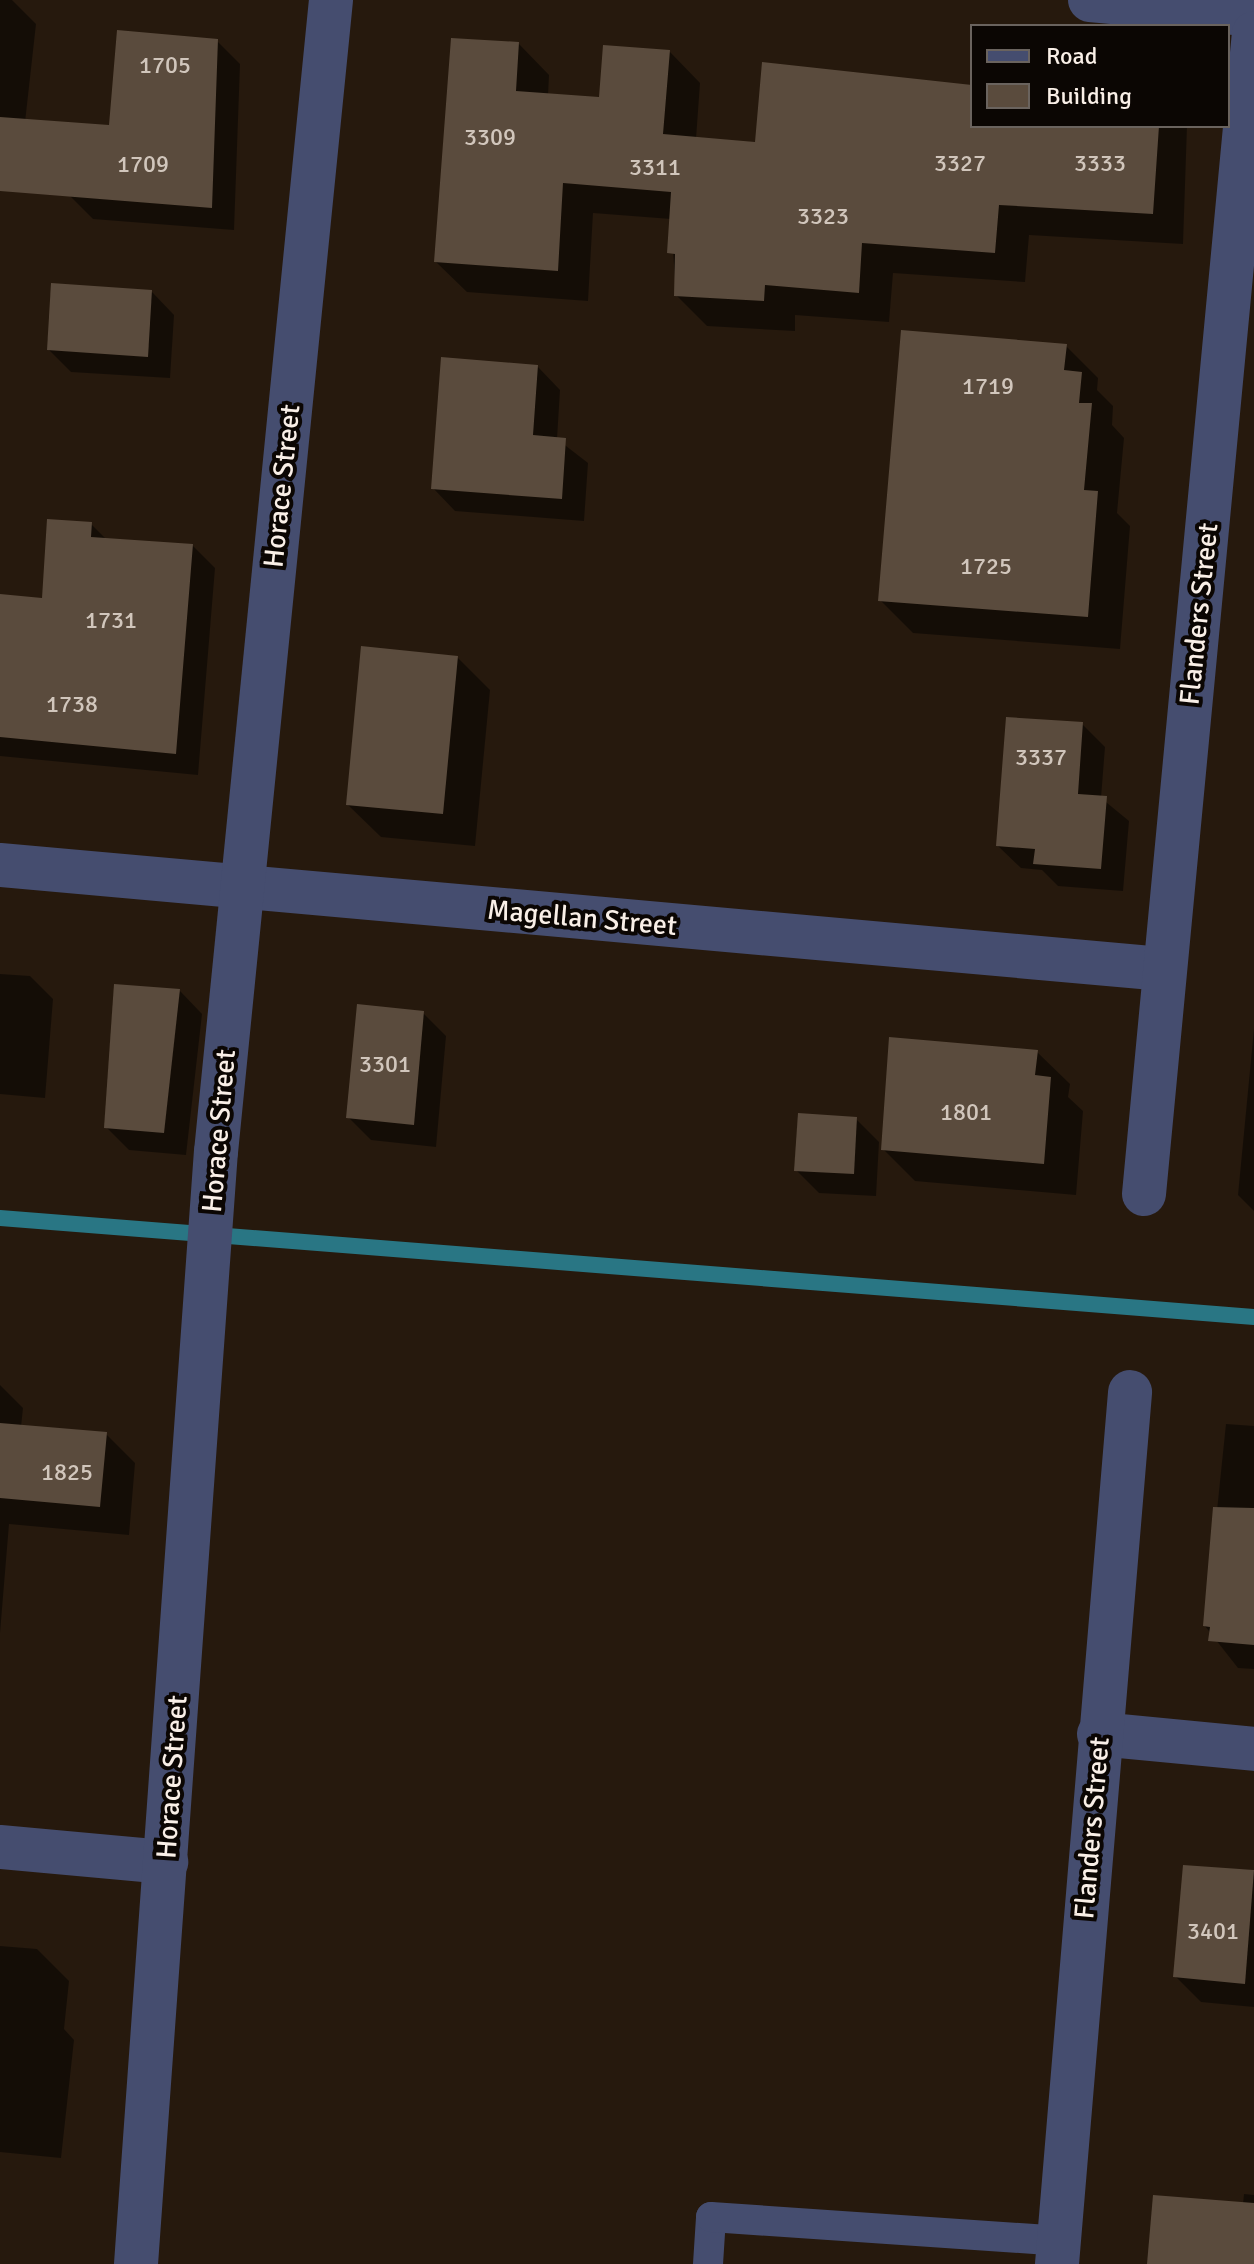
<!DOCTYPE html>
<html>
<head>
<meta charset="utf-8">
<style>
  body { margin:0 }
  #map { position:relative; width:1254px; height:2264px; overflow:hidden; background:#26190d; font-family:Signika,sans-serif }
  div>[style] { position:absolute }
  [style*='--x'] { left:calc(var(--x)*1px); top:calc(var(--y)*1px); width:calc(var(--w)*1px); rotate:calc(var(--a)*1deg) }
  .shadow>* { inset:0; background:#0007 }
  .stream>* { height:16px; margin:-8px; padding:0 8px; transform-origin:8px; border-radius:8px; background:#297684 }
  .building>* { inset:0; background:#5a4b3d }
  .lane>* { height:30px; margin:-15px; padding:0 15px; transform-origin:15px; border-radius:15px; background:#454d6f }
  .street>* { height:44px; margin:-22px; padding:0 22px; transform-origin:22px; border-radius:22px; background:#454d6f }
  span { translate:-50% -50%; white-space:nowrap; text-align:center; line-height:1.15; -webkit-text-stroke:8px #0b0603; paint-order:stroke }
  .number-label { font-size:24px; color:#d1c6bc }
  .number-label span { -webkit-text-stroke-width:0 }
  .street-label { font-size:28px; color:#f9efe7 }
  .legend { position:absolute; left:970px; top:24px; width:260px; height:104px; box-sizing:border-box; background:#0b0603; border:2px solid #6a635e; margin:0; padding:10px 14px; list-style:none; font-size:24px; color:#f9efe7 }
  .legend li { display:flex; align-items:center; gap:16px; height:40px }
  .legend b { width:40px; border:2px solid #6a635e }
</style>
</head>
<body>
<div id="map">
  <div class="shadow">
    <i style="clip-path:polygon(0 0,12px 0,36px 24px,22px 149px,0 147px)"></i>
    <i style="clip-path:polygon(217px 41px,240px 64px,234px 230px,93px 219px,70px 196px)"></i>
    <i style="clip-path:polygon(519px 44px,549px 75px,548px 96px,601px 100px,670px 52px,700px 83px,696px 139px,757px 144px,764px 65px,972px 86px,972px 126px,1187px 126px,1183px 244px,1029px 235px,1025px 282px,893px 273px,889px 322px,795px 315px,795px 331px,707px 326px,676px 295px,671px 219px,593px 213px,588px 301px,467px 292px,436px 262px)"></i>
    <i style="clip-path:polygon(152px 292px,174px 315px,170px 378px,71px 372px,49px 350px)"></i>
    <i style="clip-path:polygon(1066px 346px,1098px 378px,1097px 390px,1113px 406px,1112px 425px,1124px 438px,1117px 513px,1130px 526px,1120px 649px,913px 633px,880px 600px)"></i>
    <i style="clip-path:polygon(538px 367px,560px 390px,557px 439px,588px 463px,584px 521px,455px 511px,433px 488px)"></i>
    <i style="clip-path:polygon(91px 524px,107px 540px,193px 546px,215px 568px,198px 775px,0 756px,0 596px,43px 600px)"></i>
    <i style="clip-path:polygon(457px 657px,490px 690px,475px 846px,381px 837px,348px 805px)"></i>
    <i style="clip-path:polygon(1082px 724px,1105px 747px,1101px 798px,1129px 821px,1123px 891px,1058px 886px,1042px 870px,1021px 868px,998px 846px)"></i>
    <i style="clip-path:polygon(0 974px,30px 976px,53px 999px,45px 1098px,0 1094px)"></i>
    <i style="clip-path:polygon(180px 991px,202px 1014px,186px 1155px,129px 1150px,106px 1127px)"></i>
    <i style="clip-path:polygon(423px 1013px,446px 1036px,436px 1147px,371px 1140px,348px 1117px)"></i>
    <i style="clip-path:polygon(1254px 1029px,1254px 1211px,1238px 1195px)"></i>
    <i style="clip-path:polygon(1037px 1052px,1070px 1084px,1068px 1097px,1083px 1111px,1076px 1195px,915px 1181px,883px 1149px)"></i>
    <i style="clip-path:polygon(856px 1119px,879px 1142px,876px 1196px,819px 1193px,796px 1170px)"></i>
    <i style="clip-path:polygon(0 1385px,23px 1408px,21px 1427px,106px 1434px,135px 1463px,129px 1535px,9px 1524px,0 1633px)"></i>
    <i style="clip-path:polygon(1226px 1424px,1254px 1426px,1254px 1669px,1238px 1668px,1205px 1626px)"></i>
    <i style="clip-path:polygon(1185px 1867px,1254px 1870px,1254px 2007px,1201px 2002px,1175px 1976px)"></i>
    <i style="clip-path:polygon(0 1946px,37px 1949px,69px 1981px,64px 2029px,74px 2040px,61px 2158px,0 2152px)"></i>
    <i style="clip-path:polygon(1244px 2194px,1254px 2195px,1254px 2264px,1149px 2264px,1243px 2204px)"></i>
  </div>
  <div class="stream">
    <i style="--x:0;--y:1218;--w:1258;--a:4.51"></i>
  </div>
  <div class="building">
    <i style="clip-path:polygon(117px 30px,218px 39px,212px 208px,0 191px,0 117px,109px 125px)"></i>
    <i style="clip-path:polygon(451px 38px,519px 42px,516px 91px,599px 97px,603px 45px,670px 50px,663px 134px,755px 142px,762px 62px,972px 85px,972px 126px,1159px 126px,1153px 214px,999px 205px,995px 253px,862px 243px,859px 293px,765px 285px,764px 301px,674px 296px,675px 254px,667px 253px,671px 192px,563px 183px,558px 271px,434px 262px)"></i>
    <i style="clip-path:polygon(51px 283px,152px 290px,148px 357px,47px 350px)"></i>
    <i style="clip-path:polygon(901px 330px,1067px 344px,1064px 370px,1082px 372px,1079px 403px,1092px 403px,1084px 490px,1098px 491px,1088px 617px,878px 601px)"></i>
    <i style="clip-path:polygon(441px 357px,538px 365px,533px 435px,566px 438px,562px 499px,431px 489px)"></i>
    <i style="clip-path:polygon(47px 519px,92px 522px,91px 537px,193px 544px,176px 754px,0 737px,0 594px,42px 598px)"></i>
    <i style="clip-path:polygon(361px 646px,458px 656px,443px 814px,346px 805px)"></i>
    <i style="clip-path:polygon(1006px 717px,1083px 722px,1078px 794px,1107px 796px,1101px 869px,1033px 864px,1035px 849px,996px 846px)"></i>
    <i style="clip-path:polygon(114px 984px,180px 989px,164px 1133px,104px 1128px)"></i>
    <i style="clip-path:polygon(357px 1004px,424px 1011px,414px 1125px,346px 1118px)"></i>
    <i style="clip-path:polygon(889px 1037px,1038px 1050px,1035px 1075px,1051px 1077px,1044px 1164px,881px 1150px)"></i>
    <i style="clip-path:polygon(798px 1113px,857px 1117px,854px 1174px,794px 1171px)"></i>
    <i style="clip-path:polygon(0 1423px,107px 1432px,100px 1507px,0 1498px)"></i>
    <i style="clip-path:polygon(1213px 1507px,1254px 1508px,1254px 1645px,1208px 1641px,1210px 1627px,1203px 1626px)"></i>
    <i style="clip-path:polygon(1183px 1865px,1254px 1870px,1245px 1984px,1173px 1977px)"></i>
    <i style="clip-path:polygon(1153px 2195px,1254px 2203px,1254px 2264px,1147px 2264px)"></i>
  </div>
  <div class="lane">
    <i style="--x:708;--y:2264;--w:47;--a:-86.3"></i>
    <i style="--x:711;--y:2217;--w:349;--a:3.9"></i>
  </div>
  <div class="street">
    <i style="--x:1090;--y:0;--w:165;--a:5.2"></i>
    <i style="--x:0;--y:865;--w:1169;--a:5.11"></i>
    <i style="--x:1144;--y:1194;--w:1166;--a:-84.59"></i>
    <i style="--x:1099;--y:1734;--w:156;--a:5.5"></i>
    <i style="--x:0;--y:1847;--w:167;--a:5.2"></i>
    <i style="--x:136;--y:2264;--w:1115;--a:-85.89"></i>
    <i style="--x:216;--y:1152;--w:1158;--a:-84.3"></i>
    <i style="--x:1057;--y:2264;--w:875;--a:-85.21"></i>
  </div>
  <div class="number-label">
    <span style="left:165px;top:66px">1705</span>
    <span style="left:490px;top:138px">3309</span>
    <span style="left:960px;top:164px">3327</span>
    <span style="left:1100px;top:164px">3333</span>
    <span style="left:143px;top:165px">1709</span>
    <span style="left:655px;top:168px">3311</span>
    <span style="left:823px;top:217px">3323</span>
    <span style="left:988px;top:387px">1719</span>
    <span style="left:986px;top:567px">1725</span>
    <span style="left:111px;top:621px">1731</span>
    <span style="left:72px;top:705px">1738</span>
    <span style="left:1041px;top:758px">3337</span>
    <span style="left:385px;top:1065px">3301</span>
    <span style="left:966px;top:1113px">1801</span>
    <span style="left:67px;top:1473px">1825</span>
    <span style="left:1213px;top:1932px">3401</span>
  </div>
  <div class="street-label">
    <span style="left:282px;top:486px;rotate:-84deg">Horace Street</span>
    <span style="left:1199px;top:614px;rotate:-84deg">Flanders Street</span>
    <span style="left:582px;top:918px;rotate:5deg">Magellan Street</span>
    <span style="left:219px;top:1131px;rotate:-85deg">Horace Street</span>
    <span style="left:172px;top:1777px;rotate:-86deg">Horace Street</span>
    <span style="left:1092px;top:1828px;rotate:-85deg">Flanders Street</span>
  </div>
  <ul class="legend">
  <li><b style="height:10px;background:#454d6f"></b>Road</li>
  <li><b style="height:22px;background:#5a4b3d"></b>Building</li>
  </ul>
</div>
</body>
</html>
